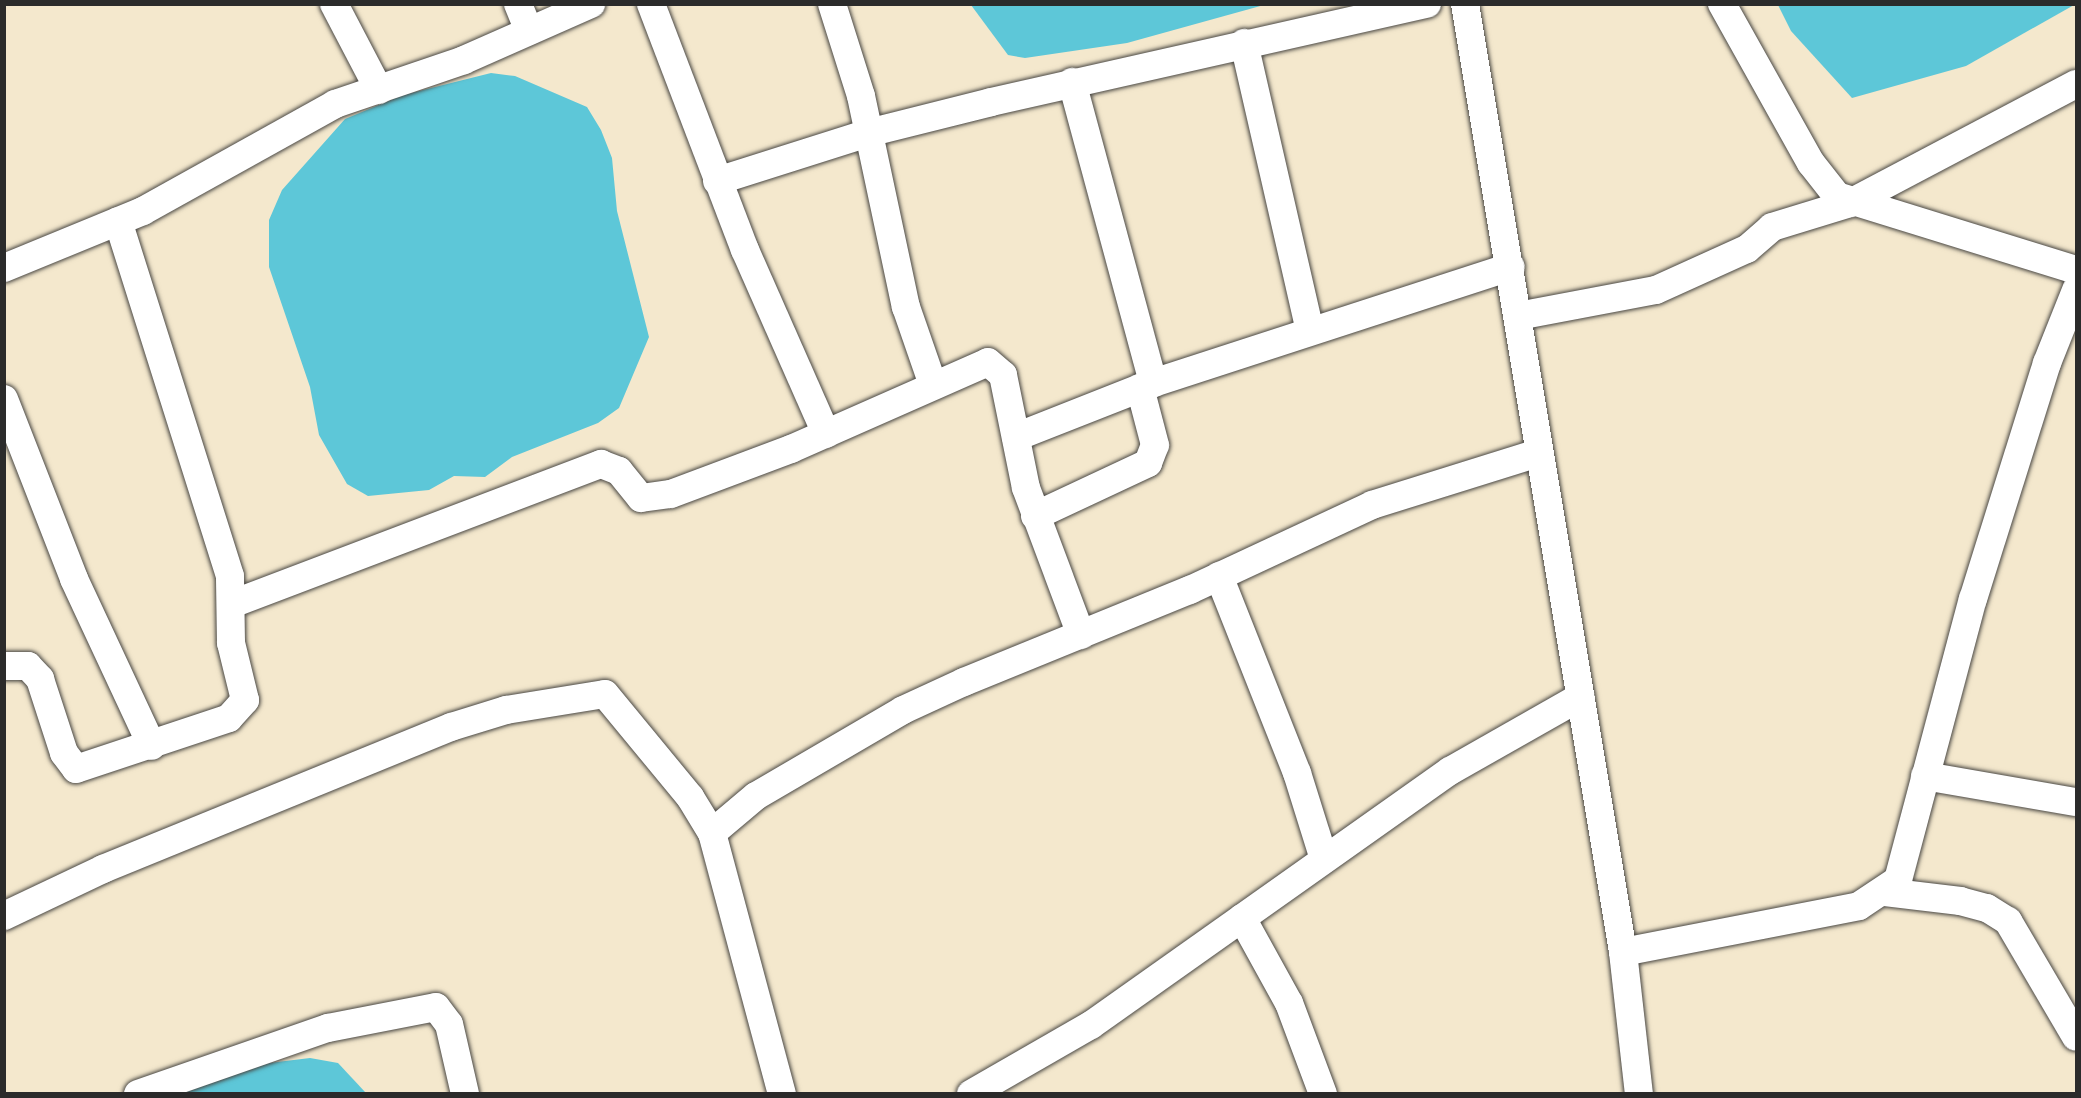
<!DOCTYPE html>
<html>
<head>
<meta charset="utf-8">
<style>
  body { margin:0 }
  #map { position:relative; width:2081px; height:1098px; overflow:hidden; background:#f4e8cd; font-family:"Playpen Sans",sans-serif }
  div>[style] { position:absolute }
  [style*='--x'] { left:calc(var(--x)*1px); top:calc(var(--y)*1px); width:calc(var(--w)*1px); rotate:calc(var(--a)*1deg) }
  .water>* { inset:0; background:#5dc7d8 }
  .roads { filter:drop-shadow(0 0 2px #494743) drop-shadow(0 0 2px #494743) }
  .street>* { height:28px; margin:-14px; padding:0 14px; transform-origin:14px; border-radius:14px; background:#fff }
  span { translate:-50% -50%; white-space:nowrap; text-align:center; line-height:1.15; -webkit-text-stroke:4.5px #fcf5e5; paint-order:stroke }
  .frame { position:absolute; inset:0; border:6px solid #2b2b2b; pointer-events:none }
</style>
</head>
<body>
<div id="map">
  <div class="water">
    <i style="clip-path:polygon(971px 5px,1264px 5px,1127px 43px,1025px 58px,1008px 55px)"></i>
    <i style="clip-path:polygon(1778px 5px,2074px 5px,1966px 66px,1852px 98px,1791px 31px)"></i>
    <i style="clip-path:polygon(491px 73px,515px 76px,587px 107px,601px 130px,612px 158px,617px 211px,649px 337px,619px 408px,598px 423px,512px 457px,485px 477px,454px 476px,429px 490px,368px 496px,347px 484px,319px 435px,310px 387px,269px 267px,269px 220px,282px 190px,345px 119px,403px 95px)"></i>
    <i style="clip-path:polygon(310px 1058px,338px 1063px,366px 1093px,168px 1094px,269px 1063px)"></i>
  </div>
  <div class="roads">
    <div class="street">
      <i style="--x:334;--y:4;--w:97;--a:62.4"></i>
      <i style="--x:518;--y:4;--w:29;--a:68"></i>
      <i style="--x:651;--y:4;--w:263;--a:69.1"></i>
      <i style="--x:745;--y:250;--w:201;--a:66.2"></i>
      <i style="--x:832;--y:4;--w:96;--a:72.5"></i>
      <i style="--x:861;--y:96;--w:216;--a:78"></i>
      <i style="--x:906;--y:307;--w:83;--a:70.9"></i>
      <i style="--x:1465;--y:4;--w:961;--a:80.54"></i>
      <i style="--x:1623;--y:952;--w:143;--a:83.6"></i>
      <i style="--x:1722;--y:4;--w:182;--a:60.8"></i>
      <i style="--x:1811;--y:163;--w:42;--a:51.8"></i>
      <i style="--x:1837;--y:196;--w:250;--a:17.2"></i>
      <i style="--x:1244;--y:43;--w:295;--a:77.1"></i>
      <i style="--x:1072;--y:82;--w:312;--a:74.9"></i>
      <i style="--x:717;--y:181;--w:158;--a:-17.6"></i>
      <i style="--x:868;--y:133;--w:127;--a:-14.1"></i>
      <i style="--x:991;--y:102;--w:447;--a:-12.7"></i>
      <i style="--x:4;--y:268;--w:150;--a:-22.3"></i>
      <i style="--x:143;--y:211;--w:220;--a:-29.1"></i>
      <i style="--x:335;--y:104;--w:136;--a:-18.8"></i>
      <i style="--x:464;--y:60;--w:139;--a:-23.8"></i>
      <i style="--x:1518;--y:316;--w:140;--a:-10.7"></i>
      <i style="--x:1656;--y:290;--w:100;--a:-24.3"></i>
      <i style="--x:1747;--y:249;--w:33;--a:-41"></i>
      <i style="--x:1772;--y:227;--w:82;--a:-17.1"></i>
      <i style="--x:1850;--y:203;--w:255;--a:-27.8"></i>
      <i style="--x:4;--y:399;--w:193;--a:68.7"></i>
      <i style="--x:74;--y:579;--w:184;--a:65"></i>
      <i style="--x:1016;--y:437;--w:147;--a:-21.5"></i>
      <i style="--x:1153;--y:383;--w:376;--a:-18"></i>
      <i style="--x:1035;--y:516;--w:125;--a:-25.1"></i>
      <i style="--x:1148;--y:463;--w:19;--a:-69"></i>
      <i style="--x:1155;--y:445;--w:59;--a:-104.7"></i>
      <i style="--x:1219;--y:576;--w:212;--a:68.4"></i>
      <i style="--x:1297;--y:773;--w:90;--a:72.6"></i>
      <i style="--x:232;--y:604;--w:395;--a:-20.8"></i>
      <i style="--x:601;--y:464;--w:19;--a:21"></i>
      <i style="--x:619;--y:471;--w:35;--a:51"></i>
      <i style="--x:641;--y:498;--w:30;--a:-8"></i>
      <i style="--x:671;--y:494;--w:128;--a:-20.6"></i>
      <i style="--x:791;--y:449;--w:215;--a:-23.8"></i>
      <i style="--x:988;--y:362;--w:20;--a:41"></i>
      <i style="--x:1003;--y:375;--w:115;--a:78.5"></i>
      <i style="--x:1026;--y:488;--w:157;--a:69.5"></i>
      <i style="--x:4;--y:666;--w:24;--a:0"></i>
      <i style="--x:28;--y:666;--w:18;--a:47"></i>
      <i style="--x:40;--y:679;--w:78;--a:72"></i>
      <i style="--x:64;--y:753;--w:20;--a:53"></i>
      <i style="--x:76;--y:769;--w:161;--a:-18.4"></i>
      <i style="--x:229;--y:718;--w:24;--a:-48"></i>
      <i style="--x:245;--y:700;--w:59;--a:-103.8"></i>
      <i style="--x:231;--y:643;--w:67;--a:-90.9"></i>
      <i style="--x:230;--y:576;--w:372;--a:-107.5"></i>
      <i style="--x:1925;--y:776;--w:153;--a:9.8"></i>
      <i style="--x:712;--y:833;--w:57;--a:-40.1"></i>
      <i style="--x:756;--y:796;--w:170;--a:-30.3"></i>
      <i style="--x:903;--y:710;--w:67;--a:-24.7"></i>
      <i style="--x:964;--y:682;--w:244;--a:-22.2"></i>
      <i style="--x:1190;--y:590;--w:201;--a:-25"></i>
      <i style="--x:1372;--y:505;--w:174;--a:-17.4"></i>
      <i style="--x:1885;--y:892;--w:76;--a:6.8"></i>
      <i style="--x:1960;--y:901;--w:28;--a:15"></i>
      <i style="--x:1987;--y:908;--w:25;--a:32"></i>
      <i style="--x:2008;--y:921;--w:134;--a:59.6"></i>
      <i style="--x:4;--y:916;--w:110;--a:-25.4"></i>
      <i style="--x:103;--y:869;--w:376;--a:-22.2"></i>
      <i style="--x:451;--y:727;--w:58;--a:-17.2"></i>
      <i style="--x:506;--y:710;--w:100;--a:-9.2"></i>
      <i style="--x:605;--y:694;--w:134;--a:50.5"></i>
      <i style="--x:690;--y:797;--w:42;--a:58.6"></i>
      <i style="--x:712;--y:833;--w:270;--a:75"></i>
      <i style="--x:1242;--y:918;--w:97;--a:61.1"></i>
      <i style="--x:1289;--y:1003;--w:97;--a:69.5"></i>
      <i style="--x:1623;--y:952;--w:240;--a:-11"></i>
      <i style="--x:1859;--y:906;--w:47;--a:-33.7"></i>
      <i style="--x:1898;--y:880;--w:291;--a:-75.1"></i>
      <i style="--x:1973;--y:599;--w:247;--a:-72.6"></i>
      <i style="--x:2047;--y:363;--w:79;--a:-68.3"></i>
      <i style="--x:138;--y:1094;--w:201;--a:-19.2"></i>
      <i style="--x:328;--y:1028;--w:110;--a:-11"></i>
      <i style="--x:436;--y:1007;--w:21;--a:53"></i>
      <i style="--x:449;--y:1024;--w:72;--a:77.1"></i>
      <i style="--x:971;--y:1094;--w:138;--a:-29.9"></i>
      <i style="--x:1091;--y:1025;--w:440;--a:-35.3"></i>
      <i style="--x:1450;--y:771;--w:150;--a:-29.6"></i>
    </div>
  </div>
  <div class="frame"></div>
</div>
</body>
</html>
